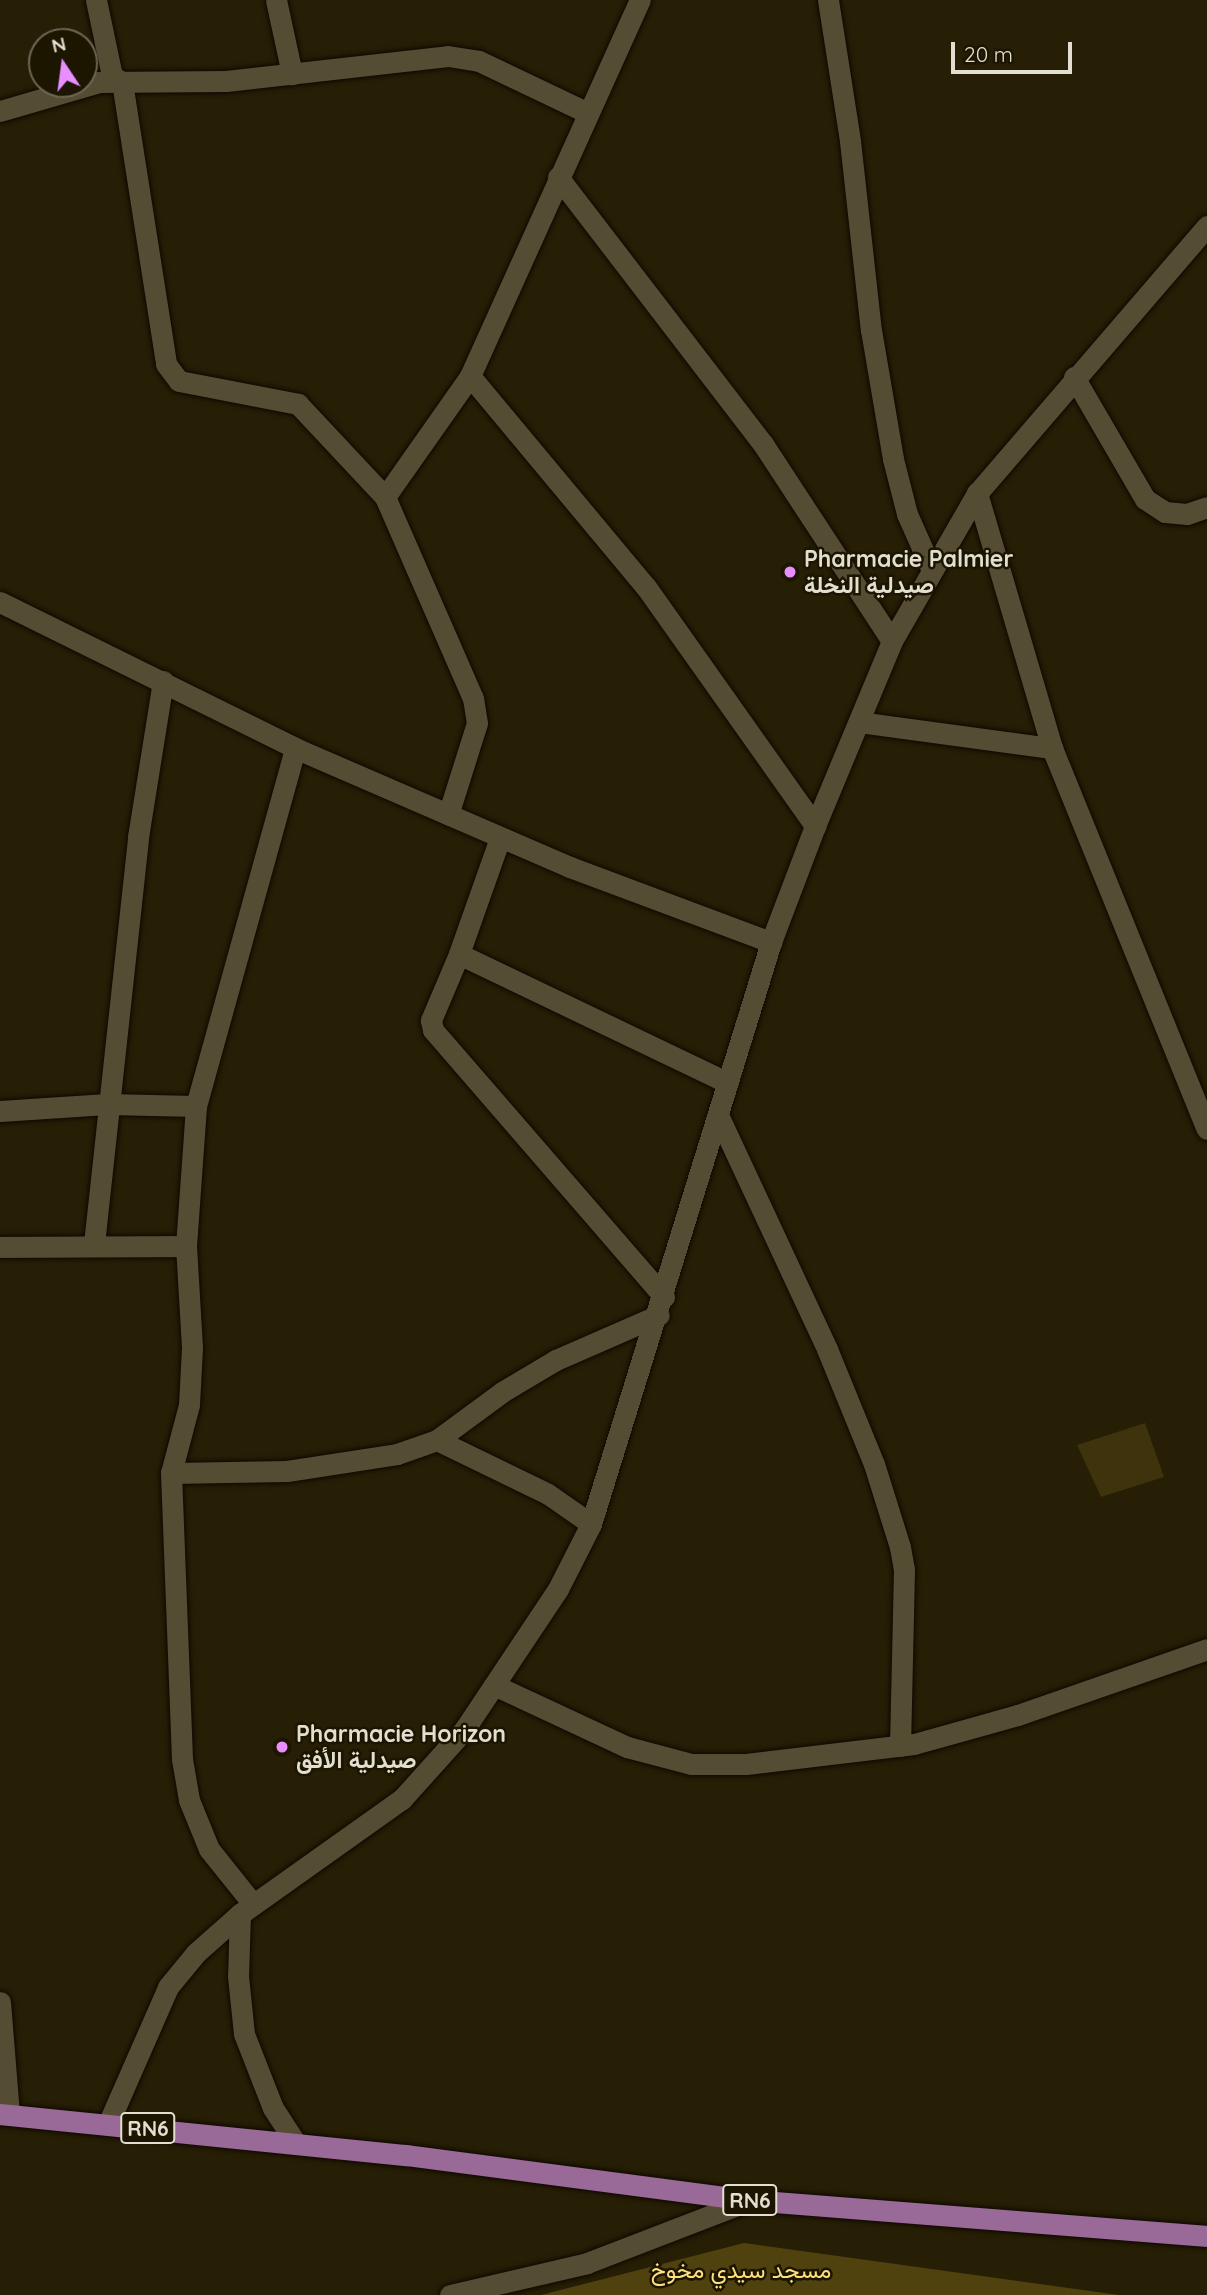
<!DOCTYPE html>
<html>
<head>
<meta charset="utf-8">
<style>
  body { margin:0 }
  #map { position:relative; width:1207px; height:2295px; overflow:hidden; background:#261e05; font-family:Quicksand,Vazirmatn,sans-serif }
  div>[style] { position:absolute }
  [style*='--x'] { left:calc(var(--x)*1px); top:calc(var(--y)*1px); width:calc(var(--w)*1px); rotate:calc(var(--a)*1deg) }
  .green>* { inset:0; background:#50420e }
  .building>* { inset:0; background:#3e330c }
  .roads { filter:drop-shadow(0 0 2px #0f0800) drop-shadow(0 0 2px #0f0800) }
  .service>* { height:21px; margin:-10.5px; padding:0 10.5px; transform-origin:10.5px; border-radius:10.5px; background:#554d33 }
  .minor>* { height:21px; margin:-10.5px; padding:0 10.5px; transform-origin:10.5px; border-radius:10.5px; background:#554d33 }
  .tertiary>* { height:21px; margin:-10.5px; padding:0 10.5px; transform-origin:10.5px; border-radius:10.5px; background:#554d33 }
  .secondary>* { height:21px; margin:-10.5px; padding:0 10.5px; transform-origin:10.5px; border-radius:10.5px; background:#554d33 }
  .primary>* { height:21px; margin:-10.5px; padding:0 10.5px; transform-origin:10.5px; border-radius:10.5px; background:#996a97 }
  .dots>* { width:19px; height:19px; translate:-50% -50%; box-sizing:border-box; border:4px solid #1c1500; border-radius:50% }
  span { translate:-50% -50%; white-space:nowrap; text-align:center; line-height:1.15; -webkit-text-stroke:5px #1c1500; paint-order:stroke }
  .shield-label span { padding:2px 5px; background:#1c1500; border:2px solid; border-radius:5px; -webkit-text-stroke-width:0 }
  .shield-label { font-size:21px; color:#e3dfd0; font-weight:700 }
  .poi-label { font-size:23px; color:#e3dfd0; font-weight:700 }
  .left { translate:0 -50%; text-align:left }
  .park-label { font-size:23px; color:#ffe17c }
  .north { position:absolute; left:28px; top:28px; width:70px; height:70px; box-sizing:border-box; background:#1c1500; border:2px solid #6c6653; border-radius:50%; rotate:347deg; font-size:19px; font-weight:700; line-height:28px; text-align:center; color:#e3dfd0 }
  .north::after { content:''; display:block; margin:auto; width:24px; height:32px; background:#e88eff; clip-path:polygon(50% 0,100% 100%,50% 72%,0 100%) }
  .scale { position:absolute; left:951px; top:42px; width:121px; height:32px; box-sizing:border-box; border:4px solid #e3dfd0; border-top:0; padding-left:9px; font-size:21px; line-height:24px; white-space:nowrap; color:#e3dfd0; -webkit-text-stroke:5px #1c1500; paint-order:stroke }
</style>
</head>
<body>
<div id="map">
  <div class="green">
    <i style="clip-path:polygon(744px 2243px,1119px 2295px,541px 2295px)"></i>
  </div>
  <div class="building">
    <i style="clip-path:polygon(1145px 1423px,1164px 1477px,1101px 1497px,1077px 1445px)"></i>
  </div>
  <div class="roads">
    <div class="service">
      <i style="--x:1074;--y:377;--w:141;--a:59.8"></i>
      <i style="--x:1145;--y:499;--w:24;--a:33"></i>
      <i style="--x:1165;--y:512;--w:22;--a:5"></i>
      <i style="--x:1187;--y:514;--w:21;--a:-19"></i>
    </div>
    <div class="minor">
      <i style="--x:96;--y:0;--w:78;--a:78.1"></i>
      <i style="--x:112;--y:76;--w:12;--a:31"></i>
      <i style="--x:122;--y:82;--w:285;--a:81.1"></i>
      <i style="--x:166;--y:364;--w:21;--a:53"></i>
      <i style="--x:179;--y:381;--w:121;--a:10.9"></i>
      <i style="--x:298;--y:404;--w:127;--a:46.9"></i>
      <i style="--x:385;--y:497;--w:219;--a:66.4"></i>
      <i style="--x:473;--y:698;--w:25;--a:81"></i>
      <i style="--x:477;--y:723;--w:96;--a:107.5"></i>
      <i style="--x:276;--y:0;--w:76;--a:77.8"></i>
      <i style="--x:0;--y:111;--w:103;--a:-16.3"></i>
      <i style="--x:99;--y:82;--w:127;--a:-0.5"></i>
      <i style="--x:226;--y:81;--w:223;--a:-6.4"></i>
      <i style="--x:448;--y:56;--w:31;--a:9"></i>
      <i style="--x:479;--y:61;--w:119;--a:25.5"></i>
      <i style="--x:558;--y:177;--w:337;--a:52.5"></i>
      <i style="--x:763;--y:444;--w:235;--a:56.8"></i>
      <i style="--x:470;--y:376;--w:275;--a:50.2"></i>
      <i style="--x:646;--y:587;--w:293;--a:54.7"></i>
      <i style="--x:385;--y:497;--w:148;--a:-54.9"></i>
      <i style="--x:470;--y:376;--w:413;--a:-65.7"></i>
      <i style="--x:0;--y:602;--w:329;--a:26.3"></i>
      <i style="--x:295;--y:748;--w:300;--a:23.4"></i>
      <i style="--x:570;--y:867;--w:215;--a:20.5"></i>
      <i style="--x:859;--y:722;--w:195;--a:7.7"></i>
      <i style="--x:500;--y:838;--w:123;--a:109.5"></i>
      <i style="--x:459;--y:954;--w:298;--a:25.6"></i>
      <i style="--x:459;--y:954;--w:72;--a:113"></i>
      <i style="--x:431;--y:1020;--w:10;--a:79"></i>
      <i style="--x:433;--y:1030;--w:353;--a:49.1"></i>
      <i style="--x:0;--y:1111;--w:107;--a:-3.7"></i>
      <i style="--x:107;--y:1104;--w:89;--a:1.3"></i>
      <i style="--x:718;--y:1115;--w:258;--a:65"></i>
      <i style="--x:827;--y:1349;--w:124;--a:67.8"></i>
      <i style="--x:874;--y:1464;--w:87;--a:72.6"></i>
      <i style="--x:900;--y:1547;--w:23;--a:80"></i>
      <i style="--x:904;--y:1570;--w:176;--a:91.3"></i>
      <i style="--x:94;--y:1244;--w:409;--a:-83.8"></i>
      <i style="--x:138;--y:837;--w:158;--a:-80.9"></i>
      <i style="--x:0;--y:1247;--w:186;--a:-0.3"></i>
      <i style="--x:437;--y:1440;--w:123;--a:25.9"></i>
      <i style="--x:548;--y:1494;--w:52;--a:34.9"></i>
      <i style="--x:171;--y:1473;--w:116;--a:-1"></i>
      <i style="--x:287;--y:1471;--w:111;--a:-8.8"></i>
      <i style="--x:397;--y:1454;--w:42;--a:-19.3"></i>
      <i style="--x:437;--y:1440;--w:81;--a:-36.4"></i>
      <i style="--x:502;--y:1392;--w:63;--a:-30.7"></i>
      <i style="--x:556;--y:1360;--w:112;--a:-23.6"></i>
      <i style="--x:494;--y:1685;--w:147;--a:25"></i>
      <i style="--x:627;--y:1747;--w:66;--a:14.9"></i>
      <i style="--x:691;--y:1764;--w:55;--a:0"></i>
      <i style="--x:746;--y:1764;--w:169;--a:-6.8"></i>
      <i style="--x:914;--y:1744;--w:108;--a:-15.6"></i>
      <i style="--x:1018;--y:1715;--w:200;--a:-19.2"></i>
      <i style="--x:253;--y:1904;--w:70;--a:-128.7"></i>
      <i style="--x:209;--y:1849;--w:53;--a:-112.2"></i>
      <i style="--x:189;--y:1800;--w:42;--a:-99.7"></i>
      <i style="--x:182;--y:1759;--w:286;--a:-92.2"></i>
      <i style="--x:171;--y:1473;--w:70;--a:-75.2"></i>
      <i style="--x:189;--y:1405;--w:58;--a:-87"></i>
      <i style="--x:192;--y:1347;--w:101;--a:-93.4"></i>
      <i style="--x:186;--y:1246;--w:140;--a:-85.9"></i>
      <i style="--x:196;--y:1106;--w:371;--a:-74.5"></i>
      <i style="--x:0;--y:2002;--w:113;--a:85.4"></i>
      <i style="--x:450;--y:2295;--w:141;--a:-13.1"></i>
      <i style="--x:587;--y:2263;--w:175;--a:-21.1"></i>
    </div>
    <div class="tertiary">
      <i style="--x:828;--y:0;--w:143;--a:81.1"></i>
      <i style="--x:850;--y:141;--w:190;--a:83.7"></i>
      <i style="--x:871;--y:330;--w:131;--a:80.3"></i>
      <i style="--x:893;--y:459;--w:57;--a:75.7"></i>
      <i style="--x:907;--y:514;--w:59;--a:66"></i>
      <i style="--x:240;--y:1914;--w:62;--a:91.8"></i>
      <i style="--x:238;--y:1976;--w:58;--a:84.1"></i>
      <i style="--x:244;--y:2034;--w:79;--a:68.6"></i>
      <i style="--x:273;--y:2108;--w:40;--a:57.1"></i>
      <i style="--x:108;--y:2124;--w:150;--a:-66.3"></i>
      <i style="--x:168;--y:1987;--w:44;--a:-50.5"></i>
      <i style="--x:196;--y:1953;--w:59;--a:-41.6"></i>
      <i style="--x:240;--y:1914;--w:199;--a:-35.4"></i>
      <i style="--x:402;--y:1799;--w:93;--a:-48.1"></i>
      <i style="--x:464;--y:1730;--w:169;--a:-56.3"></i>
      <i style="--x:558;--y:1589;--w:73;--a:-63.1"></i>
      <i style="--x:591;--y:1524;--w:609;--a:-72.81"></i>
      <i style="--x:771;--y:942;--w:124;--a:-69.2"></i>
      <i style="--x:815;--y:826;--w:200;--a:-67.4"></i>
      <i style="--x:892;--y:641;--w:171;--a:-60.1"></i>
    </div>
    <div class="secondary">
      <i style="--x:1207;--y:226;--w:352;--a:130.7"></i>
      <i style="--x:977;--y:493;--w:266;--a:73.6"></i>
      <i style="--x:1052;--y:748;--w:411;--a:67.9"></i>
    </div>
    <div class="primary">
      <i style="--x:0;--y:2114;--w:408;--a:5.8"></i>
      <i style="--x:406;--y:2155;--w:347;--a:7.5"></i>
      <i style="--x:750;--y:2200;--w:458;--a:4.5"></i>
    </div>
  </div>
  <div class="dots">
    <i style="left:790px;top:572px;background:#e88eff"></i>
    <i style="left:282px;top:1747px;background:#e88eff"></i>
  </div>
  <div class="shield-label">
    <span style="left:148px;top:2128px">RN6</span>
    <span style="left:750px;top:2200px">RN6</span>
  </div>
  <div class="poi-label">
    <span class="left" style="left:804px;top:572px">Pharmacie Palmier<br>صيدلية النخلة</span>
    <span class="left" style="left:296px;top:1747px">Pharmacie Horizon<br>صيدلية الأفق</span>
  </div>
  <div class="park-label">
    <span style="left:741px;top:2270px">مسجد سيدي مخوخ</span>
  </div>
  <div class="north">N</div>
  <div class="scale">20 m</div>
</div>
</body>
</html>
